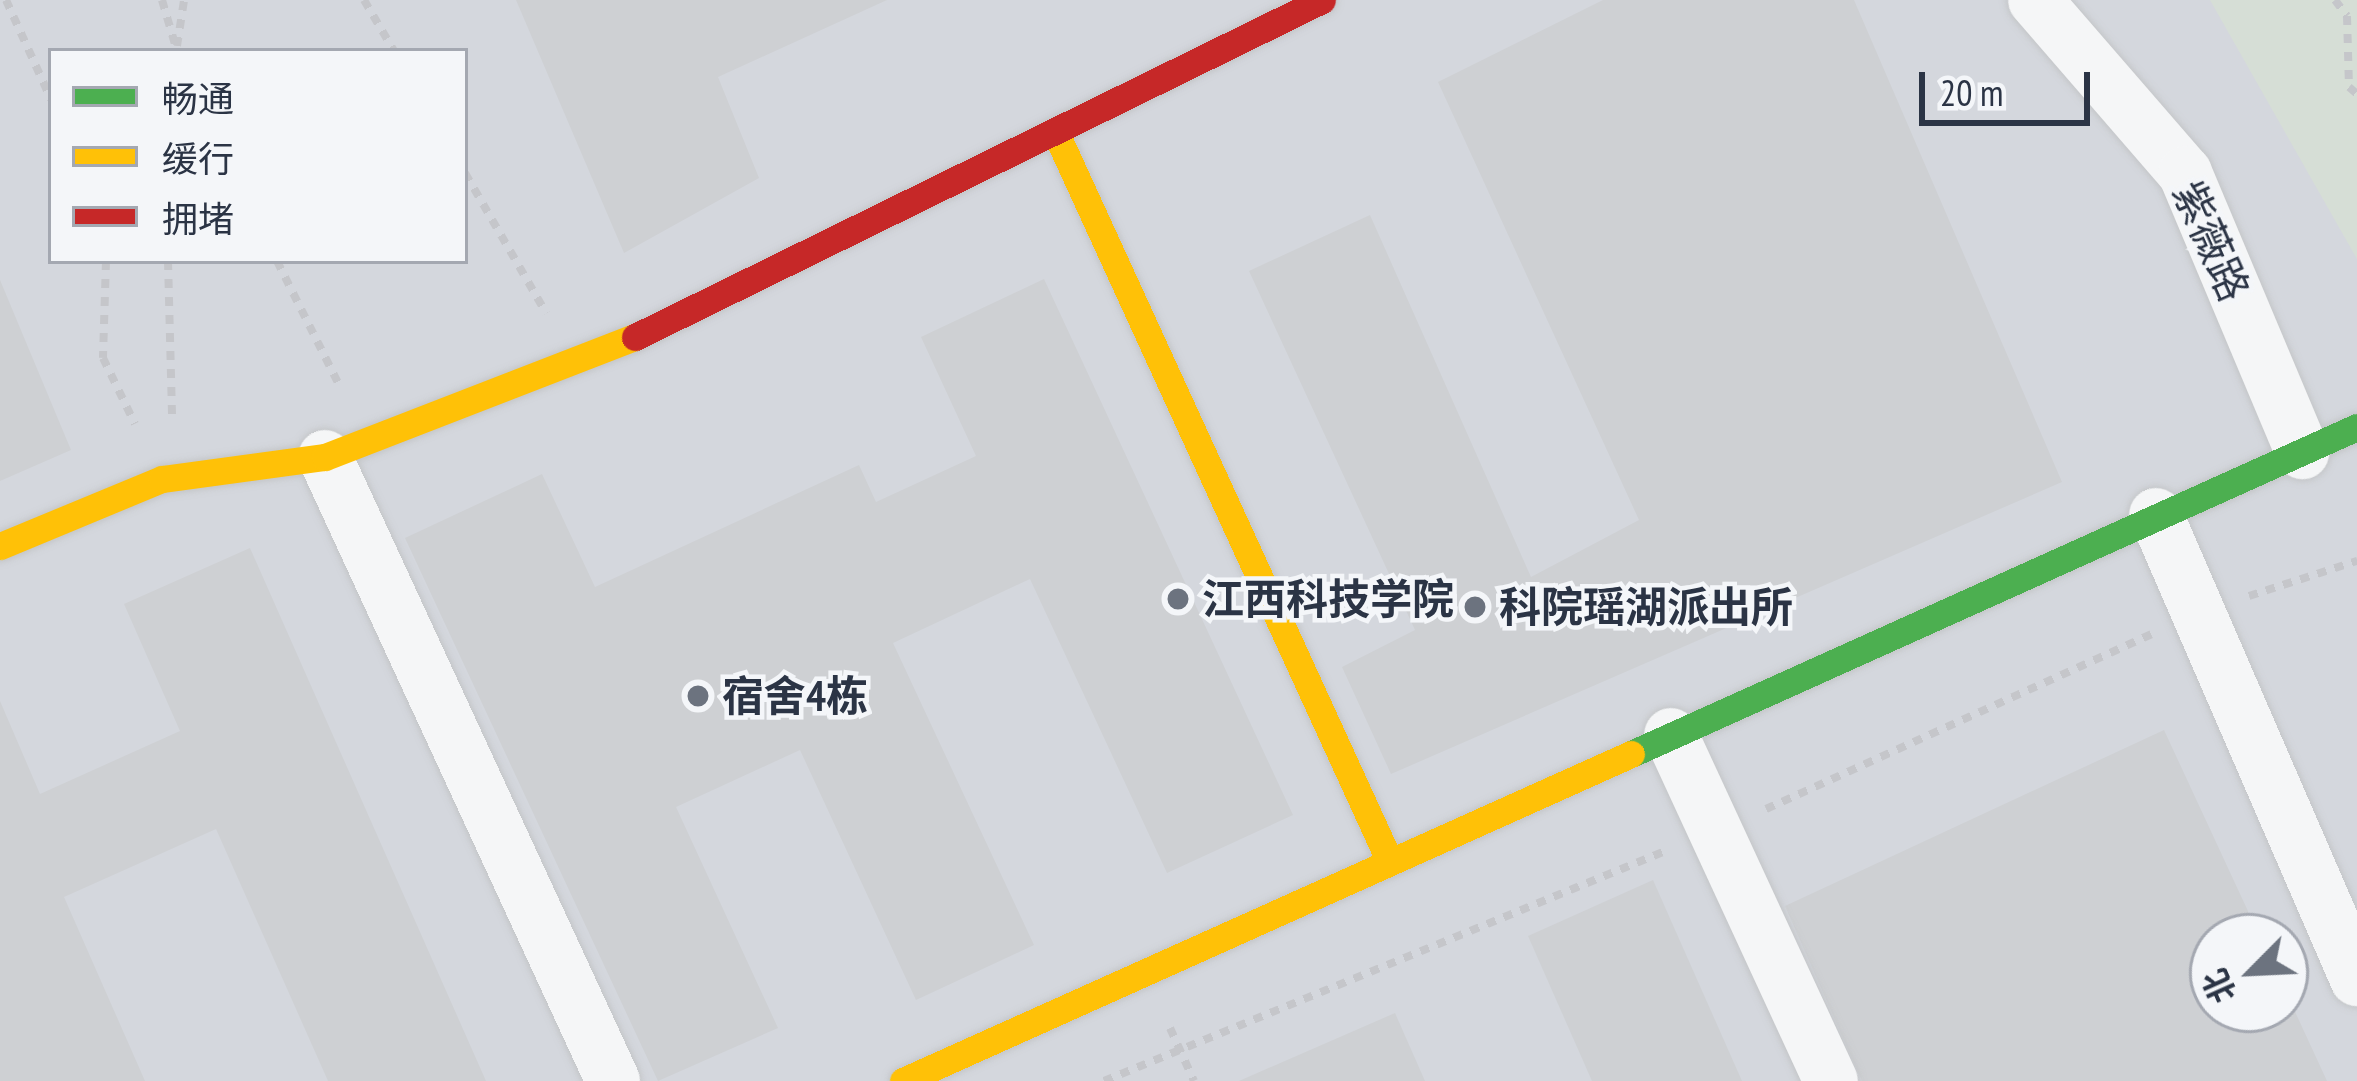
<!DOCTYPE html>
<html>
<head>
<meta charset="utf-8">
<style>
  body { margin:0 }
  #map { position:relative; width:2357px; height:1081px; overflow:hidden; background:#e6e8ea; font-family:"PT Sans Narrow","Noto Sans SC",sans-serif }
  div>[style] { position:absolute }
  [style*='--x'] { left:calc(var(--x)*1px); top:calc(var(--y)*1px); width:calc(var(--w)*1px); rotate:calc(var(--a)*1deg) }
  .built>* { inset:0; background:#d4d7dd }
  .green>* { inset:0; background:#d6ded6 }
  .building>* { inset:0; background:#ced0d3 }
  .path>* { height:8px; margin-top:-4px; transform-origin:0; background:repeating-linear-gradient(90deg,#c5c6ca 0 9px,transparent 0 18px) }
  .roads { filter:drop-shadow(0 0 3px #c4c6c8) drop-shadow(0 0 3px #c4c6c8) }
  .street>* { height:54px; margin:-27px; padding:0 27px; transform-origin:27px; border-radius:27px; background:#f5f6f7 }
  .fast>* { height:27px; margin:-13.5px; padding:0 13.5px; transform-origin:13.5px; border-radius:13.5px; background:#4caf50 }
  .slow>* { height:27px; margin:-13.5px; padding:0 13.5px; transform-origin:13.5px; border-radius:13.5px; background:#ffc107 }
  .jam>* { height:27px; margin:-13.5px; padding:0 13.5px; transform-origin:13.5px; border-radius:13.5px; background:#c62828 }
  .dots>* { width:33px; height:33px; translate:-50% -50%; box-sizing:border-box; border:6px solid #f4f6f9; border-radius:50% }
  span { translate:-50% -50%; white-space:nowrap; text-align:center; line-height:1.15; -webkit-text-stroke:9px #f4f6f9; paint-order:stroke }
  .street-label { font-size:42px; color:#2b3445 }
  .poi-label { font-size:42px; color:#2b3445; font-weight:700 }
  .left { translate:0 -50%; text-align:left }
  .legend { position:absolute; left:48px; top:48px; width:420px; height:216px; box-sizing:border-box; background:#f4f6f9; border:3px solid #a4a8b1; margin:0; padding:15px 21px; list-style:none; font-size:36px; color:#2b3445 }
  .legend li { display:flex; align-items:center; gap:24px; height:60px }
  .legend b { width:60px; border:3px solid #a4a8b1 }
  .north { position:absolute; left:2189px; top:913px; width:120px; height:120px; box-sizing:border-box; background:#f4f6f9; border:3px solid #a4a8b1; border-radius:50%; rotate:246deg; font-size:33px; font-weight:700; line-height:48px; text-align:center; color:#2b3445 }
  .north::after { content:''; display:block; margin:auto; width:42px; height:54px; background:#6c737f; clip-path:polygon(50% 0,100% 100%,50% 72%,0 100%) }
  .scale { position:absolute; left:1919px; top:72px; width:171px; height:54px; box-sizing:border-box; border:6px solid #2b3445; border-top:0; padding-left:15px; font-size:36px; line-height:42px; white-space:nowrap; color:#2b3445; -webkit-text-stroke:9px #f4f6f9; paint-order:stroke }
</style>
</head>
<body>
<div id="map">
  <div class="built">
    <i style="clip-path:polygon(evenodd,0 0,2357px 0,2357px 1081px,0 1081px,0 0,51px 51px,465px 51px,465px 261px,51px 261px,51px 51px,0 0,2213px 937px,2285px 937px,2285px 1009px,2213px 1009px,2213px 937px)"></i>
  </div>
  <div class="green">
    <i style="clip-path:polygon(2210px 0,2357px 0,2357px 259px)"></i>
  </div>
  <div class="building">
    <i style="clip-path:polygon(516px 0,887px 0,718px 77px,759px 178px,624px 253px)"></i>
    <i style="clip-path:polygon(1603px 0,1854px 0,2062px 482px,1391px 774px,1342px 667px,1415px 630px,1249px 271px,1370px 215px,1531px 577px,1639px 520px,1438px 82px)"></i>
    <i style="clip-path:polygon(1044px 279px,1293px 815px,1167px 873px,1030px 579px,893px 643px,1034px 945px,916px 1000px,800px 750px,676px 807px,778px 1028px,658px 1081px,405px 538px,542px 474px,595px 587px,859px 465px,876px 502px,976px 456px,921px 337px)"></i>
    <i style="clip-path:polygon(0 280px,71px 450px,0 481px)"></i>
    <i style="clip-path:polygon(250px 548px,486px 1081px,328px 1081px,216px 829px,64px 897px,145px 1081px,0 1081px,0 701px,40px 794px,180px 731px,124px 604px)"></i>
    <i style="clip-path:polygon(2164px 730px,2260px 937px,2213px 937px,2213px 1009px,2285px 1009px,2285px 990px,2327px 1081px,1862px 1081px,1785px 906px)"></i>
    <i style="clip-path:polygon(1653px 880px,1742px 1081px,1592px 1081px,1528px 936px)"></i>
    <i style="clip-path:polygon(1395px 1013px,1425px 1081px,1239px 1081px)"></i>
  </div>
  <div class="path">
    <i style="--x:6;--y:0;--w:109;--a:65.6"></i>
    <i style="--x:162;--y:0;--w:53;--a:73.6"></i>
    <i style="--x:364;--y:0;--w:59;--a:59.5"></i>
    <i style="--x:2335;--y:0;--w:20;--a:53"></i>
    <i style="--x:2347;--y:16;--w:71;--a:88.4"></i>
    <i style="--x:2349;--y:87;--w:11;--a:41"></i>
    <i style="--x:177;--y:46;--w:47;--a:-81.3"></i>
    <i style="--x:465;--y:173;--w:162;--a:59.9"></i>
    <i style="--x:106;--y:261;--w:97;--a:91.8"></i>
    <i style="--x:103;--y:358;--w:73;--a:64.1"></i>
    <i style="--x:168;--y:261;--w:157;--a:88.5"></i>
    <i style="--x:277;--y:261;--w:141;--a:63.4"></i>
    <i style="--x:2249;--y:596;--w:114;--a:-18"></i>
    <i style="--x:1766;--y:809;--w:423;--a:-24.4"></i>
    <i style="--x:1170;--y:1028;--w:58;--a:65.6"></i>
    <i style="--x:1104;--y:1081;--w:604;--a:-22.28"></i>
  </div>
  <div class="roads">
    <div class="street">
      <i style="--x:2035;--y:0;--w:229;--a:49.1"></i>
      <i style="--x:2185;--y:173;--w:303;--a:67.2"></i>
      <i style="--x:325;--y:457;--w:687;--a:65.22"></i>
      <i style="--x:2156;--y:515;--w:506;--a:66.58"></i>
      <i style="--x:1671;--y:735;--w:381;--a:65.2"></i>
    </div>
    <div class="fast">
      <i style="--x:1631;--y:754;--w:796;--a:-24.25"></i>
    </div>
    <div class="slow">
      <i style="--x:1055;--y:131;--w:804;--a:65.38"></i>
      <i style="--x:0;--y:546;--w:175;--a:-22.5"></i>
      <i style="--x:162;--y:479;--w:164;--a:-7.7"></i>
      <i style="--x:325;--y:457;--w:332;--a:-21.2"></i>
      <i style="--x:903;--y:1081;--w:798;--a:-24.19"></i>
    </div>
    <div class="jam">
      <i style="--x:635;--y:337;--w:765;--a:-26.13"></i>
    </div>
  </div>
  <div class="dots">
    <i style="left:1178px;top:599px;background:#6c737f"></i>
    <i style="left:1475px;top:607px;background:#6c737f"></i>
    <i style="left:698px;top:696px;background:#6c737f"></i>
  </div>
  <div class="street-label">
    <span style="left:2211px;top:241px;rotate:66deg">紫薇路</span>
  </div>
  <div class="poi-label">
    <span class="left" style="left:1202px;top:599px">江西科技学院</span>
    <span class="left" style="left:1499px;top:607px">科院瑶湖派出所</span>
    <span class="left" style="left:722px;top:696px">宿舍4栋</span>
  </div>
  <ul class="legend">
  <li><b style="height:15px;background:#4caf50"></b>畅通</li>
  <li><b style="height:15px;background:#ffc107"></b>缓行</li>
  <li><b style="height:15px;background:#c62828"></b>拥堵</li>
  </ul>
  <div class="north">北</div>
  <div class="scale">20 m</div>
</div>
</body>
</html>
